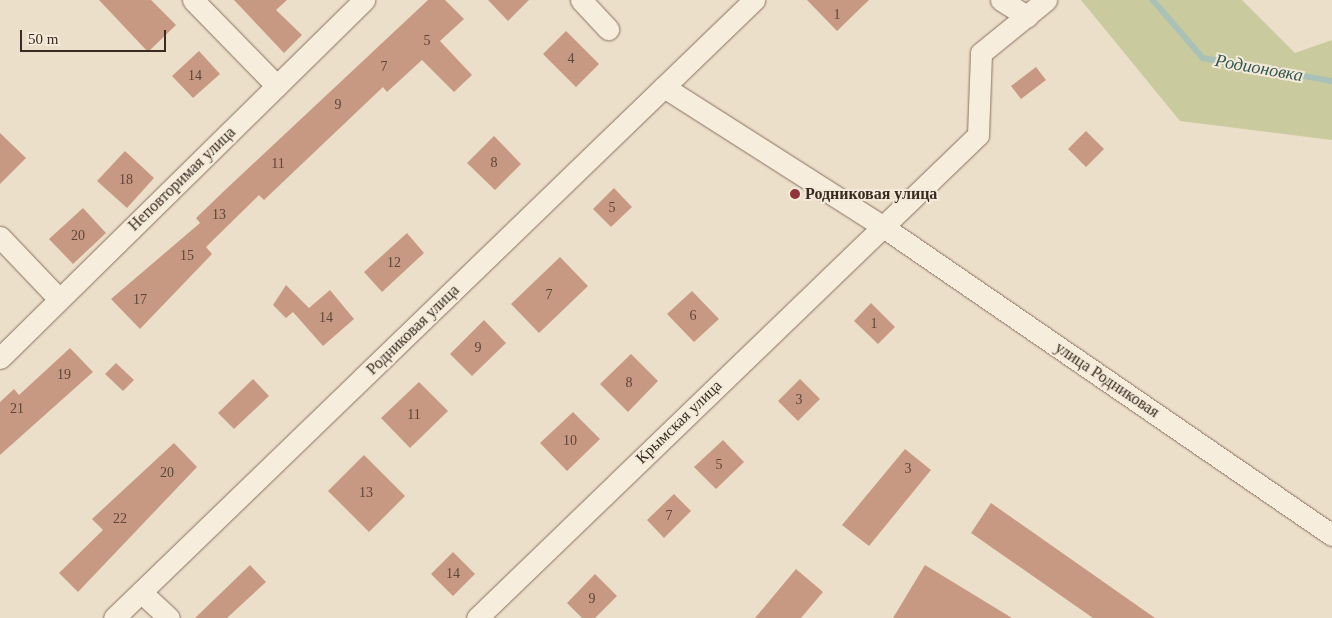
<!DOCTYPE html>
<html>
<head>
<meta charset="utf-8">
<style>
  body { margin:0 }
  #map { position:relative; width:1332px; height:618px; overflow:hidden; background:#ecdfca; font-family:"Times New Roman",serif }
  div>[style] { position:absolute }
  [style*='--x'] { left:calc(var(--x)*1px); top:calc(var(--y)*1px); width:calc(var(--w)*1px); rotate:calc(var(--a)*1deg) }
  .green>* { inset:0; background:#c9ca9e }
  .stream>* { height:5.5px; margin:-2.75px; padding:0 2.75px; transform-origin:2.75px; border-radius:2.75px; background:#aac1b8 }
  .building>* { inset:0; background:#c89982 }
  .roads { filter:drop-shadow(0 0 1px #88715f) drop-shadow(0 0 1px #88715f) }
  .minor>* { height:21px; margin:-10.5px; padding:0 10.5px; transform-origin:10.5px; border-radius:10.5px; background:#f7eddd }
  .dots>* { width:14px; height:14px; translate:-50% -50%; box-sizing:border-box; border:2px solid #f4ead9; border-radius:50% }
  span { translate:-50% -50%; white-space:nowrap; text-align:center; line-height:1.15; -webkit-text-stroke:4px #f4ead9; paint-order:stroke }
  .number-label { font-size:14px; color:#5d463a }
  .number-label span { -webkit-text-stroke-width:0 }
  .street-label { font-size:16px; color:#392b22 }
  .poi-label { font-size:16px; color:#392b22; font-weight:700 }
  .left { translate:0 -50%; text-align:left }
  .water-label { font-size:18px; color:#325852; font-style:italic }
  .scale { position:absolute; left:20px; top:30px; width:146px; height:22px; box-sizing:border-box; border:2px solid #392b22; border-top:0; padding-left:6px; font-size:15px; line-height:18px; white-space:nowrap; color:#392b22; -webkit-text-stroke:4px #f4ead9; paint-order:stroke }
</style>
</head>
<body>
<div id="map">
  <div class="green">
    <i style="clip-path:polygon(1081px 0,1242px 0,1295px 53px,1332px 40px,1332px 140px,1180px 121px)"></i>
  </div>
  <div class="stream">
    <i style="--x:1153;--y:0;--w:77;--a:49.2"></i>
    <i style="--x:1203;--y:58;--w:131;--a:10.1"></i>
  </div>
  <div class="building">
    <i style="clip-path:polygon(99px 0,151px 0,176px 25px,148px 52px)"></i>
    <i style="clip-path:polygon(234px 0,287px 0,276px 10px,302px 35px,284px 53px)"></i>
    <i style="clip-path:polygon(428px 0,445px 0,464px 19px,440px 41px,472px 75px,454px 92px,422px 60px,387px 92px,383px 87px,264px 200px,259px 195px,206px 247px,212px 254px,140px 329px,111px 299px,200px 223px,196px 218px,223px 192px)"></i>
    <i style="clip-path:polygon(488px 0,529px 0,508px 21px)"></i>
    <i style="clip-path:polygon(807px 0,869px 0,837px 31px)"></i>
    <i style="clip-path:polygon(566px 31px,599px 64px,576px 87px,543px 54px)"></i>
    <i style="clip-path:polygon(199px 51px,220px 74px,193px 98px,172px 76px)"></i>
    <i style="clip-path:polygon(1036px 67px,1046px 80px,1021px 99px,1011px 86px)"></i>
    <i style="clip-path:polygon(1086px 131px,1104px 149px,1086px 167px,1068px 149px)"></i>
    <i style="clip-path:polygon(0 133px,26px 158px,0 184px)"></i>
    <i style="clip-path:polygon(494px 136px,521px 164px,495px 190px,467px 163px)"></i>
    <i style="clip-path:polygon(125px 151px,154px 178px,127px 208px,97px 181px)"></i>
    <i style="clip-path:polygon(614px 188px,632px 207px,611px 227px,593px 209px)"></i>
    <i style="clip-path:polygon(83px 208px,106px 233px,73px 264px,49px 239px)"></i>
    <i style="clip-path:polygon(407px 233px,424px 253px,382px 292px,364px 272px)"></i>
    <i style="clip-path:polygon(560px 257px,588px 286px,539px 333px,511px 304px)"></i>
    <i style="clip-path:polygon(286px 285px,309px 308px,330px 290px,354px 319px,323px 346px,293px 312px,286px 318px,273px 305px)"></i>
    <i style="clip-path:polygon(692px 291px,719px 319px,694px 342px,667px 314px)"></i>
    <i style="clip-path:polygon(871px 303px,895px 327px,878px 344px,854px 321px)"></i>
    <i style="clip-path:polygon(484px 320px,506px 343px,472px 376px,450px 354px)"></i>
    <i style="clip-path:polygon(70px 348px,93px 372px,0 455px,0 402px,14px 389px,19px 395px)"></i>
    <i style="clip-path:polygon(631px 354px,658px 381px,628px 412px,600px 384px)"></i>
    <i style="clip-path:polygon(116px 363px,134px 380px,123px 391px,105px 374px)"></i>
    <i style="clip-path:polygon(253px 379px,269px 396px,234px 429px,218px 413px)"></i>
    <i style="clip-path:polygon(800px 379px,820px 399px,798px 421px,778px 401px)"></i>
    <i style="clip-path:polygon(419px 382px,448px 411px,410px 448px,381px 418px)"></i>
    <i style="clip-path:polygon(573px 412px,600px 439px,567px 471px,540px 443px)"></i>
    <i style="clip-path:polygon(723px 440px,744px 462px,716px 489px,694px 467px)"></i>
    <i style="clip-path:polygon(174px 443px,197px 467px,78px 592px,59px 573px,103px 530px,92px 519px)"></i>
    <i style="clip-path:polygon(905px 449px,931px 470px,869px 546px,842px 525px)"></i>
    <i style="clip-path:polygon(364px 455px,405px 496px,369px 532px,328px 491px)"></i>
    <i style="clip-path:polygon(674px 494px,691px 511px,664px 538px,647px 520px)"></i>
    <i style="clip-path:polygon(991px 503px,1155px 618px,1093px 618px,971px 533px)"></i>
    <i style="clip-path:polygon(453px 552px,475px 574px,453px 596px,431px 574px)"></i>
    <i style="clip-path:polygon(250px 565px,266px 582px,227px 618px,195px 618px)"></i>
    <i style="clip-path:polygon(925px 565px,1012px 618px,893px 618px)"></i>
    <i style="clip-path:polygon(796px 569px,823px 592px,801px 618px,755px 618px)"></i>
    <i style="clip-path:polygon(595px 574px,617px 596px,595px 618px,582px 618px,567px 603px)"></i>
  </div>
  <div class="roads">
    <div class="minor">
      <i style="--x:193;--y:0;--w:120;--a:45.7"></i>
      <i style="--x:581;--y:0;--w:40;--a:47"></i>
      <i style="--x:1001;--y:0;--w:31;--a:32"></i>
      <i style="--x:664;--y:87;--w:259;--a:32.5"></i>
      <i style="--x:882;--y:226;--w:546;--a:34.48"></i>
      <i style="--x:0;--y:237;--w:86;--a:46.4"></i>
      <i style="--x:0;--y:358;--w:511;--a:-44.52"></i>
      <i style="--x:141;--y:592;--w:38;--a:43"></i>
      <i style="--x:114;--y:618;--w:890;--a:-44"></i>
      <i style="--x:477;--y:618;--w:696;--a:-43.95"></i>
      <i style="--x:978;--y:135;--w:82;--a:-87.9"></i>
      <i style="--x:981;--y:53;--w:84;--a:-39.2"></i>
    </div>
  </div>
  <div class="dots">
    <i style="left:795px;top:194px;background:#93333c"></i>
  </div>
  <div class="number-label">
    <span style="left:837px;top:15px">1</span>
    <span style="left:427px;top:41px">5</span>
    <span style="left:571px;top:59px">4</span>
    <span style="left:384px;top:67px">7</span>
    <span style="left:195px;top:76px">14</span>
    <span style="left:338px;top:105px">9</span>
    <span style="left:494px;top:163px">8</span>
    <span style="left:278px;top:164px">11</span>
    <span style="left:126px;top:180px">18</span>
    <span style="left:612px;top:208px">5</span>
    <span style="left:219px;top:215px">13</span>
    <span style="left:78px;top:236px">20</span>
    <span style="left:187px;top:256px">15</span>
    <span style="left:394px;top:263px">12</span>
    <span style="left:549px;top:295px">7</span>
    <span style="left:140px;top:300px">17</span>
    <span style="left:693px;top:316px">6</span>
    <span style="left:326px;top:318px">14</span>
    <span style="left:874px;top:324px">1</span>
    <span style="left:478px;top:348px">9</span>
    <span style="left:64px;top:375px">19</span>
    <span style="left:629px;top:383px">8</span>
    <span style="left:799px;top:400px">3</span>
    <span style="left:17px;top:409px">21</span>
    <span style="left:414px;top:415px">11</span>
    <span style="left:570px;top:441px">10</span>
    <span style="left:719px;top:465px">5</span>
    <span style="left:908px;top:469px">3</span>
    <span style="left:167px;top:473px">20</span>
    <span style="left:366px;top:493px">13</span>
    <span style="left:669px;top:516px">7</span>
    <span style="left:120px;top:519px">22</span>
    <span style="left:453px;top:574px">14</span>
    <span style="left:592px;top:599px">9</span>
  </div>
  <div class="street-label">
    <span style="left:182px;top:179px;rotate:-44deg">Неповторимая улица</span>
    <span style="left:413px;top:330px;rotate:-44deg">Родниковая улица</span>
    <span style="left:1107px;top:380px;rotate:34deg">улица Родниковая</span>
    <span style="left:679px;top:422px;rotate:-44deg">Крымская улица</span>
  </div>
  <div class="poi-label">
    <span class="left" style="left:805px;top:194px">Родниковая улица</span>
  </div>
  <div class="water-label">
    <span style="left:1259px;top:68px;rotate:10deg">Родионовка</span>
  </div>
  <div class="scale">50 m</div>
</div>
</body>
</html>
